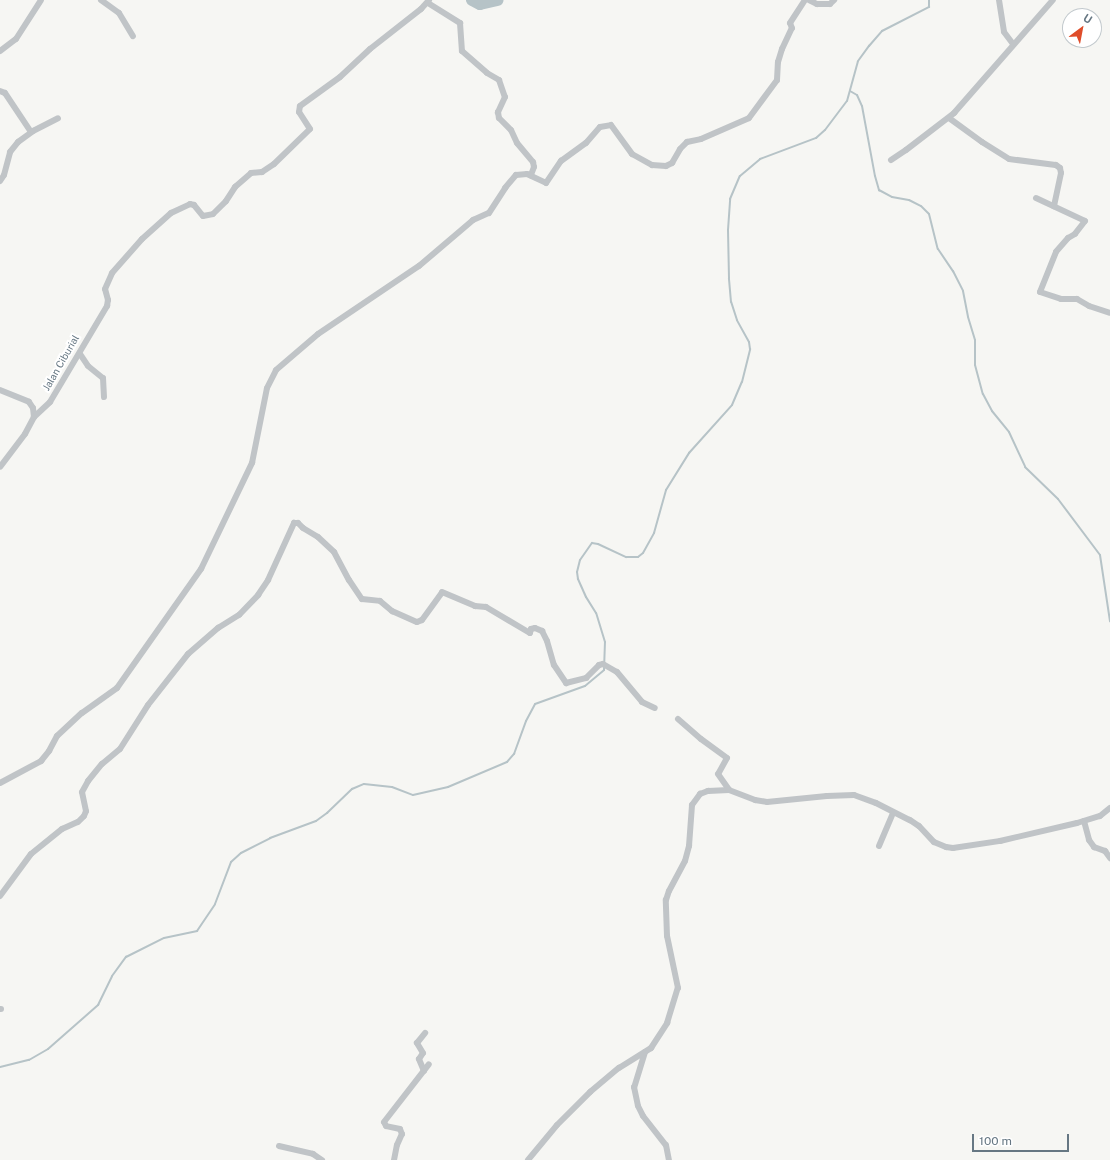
<!DOCTYPE html>
<html>
<head>
<meta charset="utf-8">
<style>
  body { margin:0 }
  #map { position:relative; width:1110px; height:1160px; overflow:hidden; background:#f6f6f3; font-family:"Public Sans",sans-serif }
  div>[style] { position:absolute }
  [style*='--x'] { left:calc(var(--x)*1px); top:calc(var(--y)*1px); width:calc(var(--w)*1px); rotate:calc(var(--a)*1deg) }
  .stream>* { height:2px; margin:-1px; padding:0 1px; transform-origin:1px; border-radius:1px; background:#b6c3c7 }
  .river>* { height:12px; margin:-6px; padding:0 6px; transform-origin:6px; border-radius:6px; background:#b6c3c7 }
  .minor>* { height:6px; margin:-3px; padding:0 3px; transform-origin:3px; border-radius:3px; background:#c0c4c7 }
  span { translate:-50% -50%; white-space:nowrap; text-align:center; line-height:1.15; -webkit-text-stroke:4px #fff; paint-order:stroke }
  .street-label { font-size:10px; color:#667783 }
  .north { position:absolute; left:1062px; top:8px; width:40px; height:40px; box-sizing:border-box; background:#fff; border:1px solid #c2c9cd; border-radius:50%; rotate:32deg; font-size:11px; font-weight:700; line-height:16px; text-align:center; color:#667783 }
  .north::after { content:''; display:block; margin:auto; width:14px; height:18px; background:#df4d2a; clip-path:polygon(50% 0,100% 100%,50% 72%,0 100%) }
  .scale { position:absolute; left:972px; top:1134px; width:97px; height:18px; box-sizing:border-box; border:2px solid #667783; border-top:0; padding-left:5px; font-size:12px; line-height:14px; white-space:nowrap; color:#667783; -webkit-text-stroke:3px #fff; paint-order:stroke }
</style>
</head>
<body>
<div id="map">
  <div class="stream">
    <i style="--x:850;--y:91;--w:8;--a:30"></i>
    <i style="--x:857;--y:95;--w:12;--a:66"></i>
    <i style="--x:862;--y:106;--w:71;--a:79.5"></i>
    <i style="--x:875;--y:176;--w:15;--a:74"></i>
    <i style="--x:879;--y:190;--w:15;--a:28"></i>
    <i style="--x:892;--y:197;--w:17;--a:10"></i>
    <i style="--x:909;--y:200;--w:13;--a:27"></i>
    <i style="--x:921;--y:206;--w:11;--a:45"></i>
    <i style="--x:929;--y:214;--w:36;--a:76"></i>
    <i style="--x:938;--y:249;--w:27;--a:56"></i>
    <i style="--x:953;--y:271;--w:22;--a:63"></i>
    <i style="--x:963;--y:291;--w:26;--a:79"></i>
    <i style="--x:968;--y:317;--w:24;--a:73"></i>
    <i style="--x:975;--y:340;--w:25;--a:90"></i>
    <i style="--x:975;--y:365;--w:30;--a:75"></i>
    <i style="--x:983;--y:394;--w:19;--a:62"></i>
    <i style="--x:992;--y:411;--w:27;--a:51"></i>
    <i style="--x:1009;--y:432;--w:38;--a:65"></i>
    <i style="--x:1025;--y:467;--w:46;--a:44.1"></i>
    <i style="--x:1058;--y:499;--w:70;--a:53.1"></i>
    <i style="--x:1100;--y:555;--w:67;--a:81.4"></i>
    <i style="--x:0;--y:1067;--w:30;--a:-14"></i>
    <i style="--x:29;--y:1060;--w:22;--a:-30"></i>
    <i style="--x:48;--y:1049;--w:67;--a:-41.3"></i>
    <i style="--x:98;--y:1005;--w:32;--a:-64"></i>
    <i style="--x:112;--y:976;--w:24;--a:-54"></i>
    <i style="--x:126;--y:957;--w:42;--a:-26.6"></i>
    <i style="--x:164;--y:938;--w:34;--a:-12"></i>
    <i style="--x:197;--y:931;--w:32;--a:-56"></i>
    <i style="--x:215;--y:904;--w:45;--a:-69.1"></i>
    <i style="--x:231;--y:862;--w:13;--a:-42"></i>
    <i style="--x:241;--y:853;--w:33;--a:-27"></i>
    <i style="--x:270;--y:838;--w:49;--a:-20.3"></i>
    <i style="--x:316;--y:821;--w:14;--a:-36"></i>
    <i style="--x:327;--y:813;--w:35;--a:-44"></i>
    <i style="--x:352;--y:789;--w:13;--a:-23"></i>
    <i style="--x:364;--y:784;--w:28;--a:6"></i>
    <i style="--x:392;--y:787;--w:22;--a:21"></i>
    <i style="--x:413;--y:795;--w:36;--a:-13"></i>
    <i style="--x:448;--y:787;--w:64;--a:-23"></i>
    <i style="--x:507;--y:762;--w:11;--a:-49"></i>
    <i style="--x:514;--y:754;--w:35;--a:-70"></i>
    <i style="--x:526;--y:721;--w:19;--a:-62"></i>
    <i style="--x:535;--y:704;--w:53;--a:-19.8"></i>
    <i style="--x:585;--y:686;--w:25;--a:-40"></i>
    <i style="--x:604;--y:670;--w:28;--a:-88"></i>
    <i style="--x:605;--y:642;--w:30;--a:-107"></i>
    <i style="--x:596;--y:613;--w:19;--a:-122"></i>
    <i style="--x:586;--y:597;--w:20;--a:-114"></i>
    <i style="--x:578;--y:579;--w:7;--a:-98"></i>
    <i style="--x:577;--y:572;--w:12;--a:-76"></i>
    <i style="--x:580;--y:560;--w:21;--a:-55"></i>
    <i style="--x:592;--y:543;--w:6;--a:9"></i>
    <i style="--x:598;--y:544;--w:31;--a:25"></i>
    <i style="--x:626;--y:557;--w:12;--a:0"></i>
    <i style="--x:638;--y:557;--w:6;--a:-39"></i>
    <i style="--x:643;--y:553;--w:23;--a:-61"></i>
    <i style="--x:654;--y:533;--w:45;--a:-74.4"></i>
    <i style="--x:666;--y:490;--w:44;--a:-58.1"></i>
    <i style="--x:689;--y:453;--w:64;--a:-48.1"></i>
    <i style="--x:732;--y:405;--w:25;--a:-67"></i>
    <i style="--x:742;--y:382;--w:34;--a:-76"></i>
    <i style="--x:750;--y:349;--w:7;--a:-98"></i>
    <i style="--x:749;--y:342;--w:25;--a:-119"></i>
    <i style="--x:737;--y:320;--w:19;--a:-108"></i>
    <i style="--x:731;--y:302;--w:24;--a:-95"></i>
    <i style="--x:729;--y:278;--w:48;--a:-91.2"></i>
    <i style="--x:728;--y:230;--w:31;--a:-86"></i>
    <i style="--x:730;--y:199;--w:25;--a:-67"></i>
    <i style="--x:740;--y:176;--w:26;--a:-40"></i>
    <i style="--x:760;--y:159;--w:60;--a:-20.6"></i>
    <i style="--x:816;--y:138;--w:12;--a:-42"></i>
    <i style="--x:825;--y:130;--w:36;--a:-53"></i>
    <i style="--x:847;--y:101;--w:41;--a:-74.6"></i>
    <i style="--x:858;--y:61;--w:19;--a:-54"></i>
    <i style="--x:869;--y:46;--w:20;--a:-49"></i>
    <i style="--x:882;--y:31;--w:53;--a:-27.1"></i>
    <i style="--x:929;--y:7;--w:7;--a:-90"></i>
  </div>
  <div class="river">
    <i style="--x:472;--y:0;--w:9;--a:27"></i>
    <i style="--x:480;--y:4;--w:18;--a:-13"></i>
  </div>
  <div class="minor">
    <i style="--x:101;--y:0;--w:22;--a:36"></i>
    <i style="--x:119;--y:13;--w:27;--a:59"></i>
    <i style="--x:809;--y:0;--w:9;--a:27"></i>
    <i style="--x:817;--y:4;--w:13;--a:0"></i>
    <i style="--x:830;--y:4;--w:6;--a:-45"></i>
    <i style="--x:999;--y:0;--w:32;--a:81"></i>
    <i style="--x:1004;--y:32;--w:15;--a:53"></i>
    <i style="--x:428;--y:3;--w:38;--a:32"></i>
    <i style="--x:460;--y:23;--w:28;--a:86"></i>
    <i style="--x:462;--y:51;--w:33;--a:41"></i>
    <i style="--x:487;--y:73;--w:14;--a:30"></i>
    <i style="--x:499;--y:80;--w:18;--a:71"></i>
    <i style="--x:505;--y:97;--w:17;--a:115"></i>
    <i style="--x:498;--y:112;--w:6;--a:81"></i>
    <i style="--x:499;--y:118;--w:17;--a:45"></i>
    <i style="--x:511;--y:130;--w:14;--a:65"></i>
    <i style="--x:517;--y:143;--w:25;--a:50"></i>
    <i style="--x:533;--y:162;--w:5;--a:79"></i>
    <i style="--x:534;--y:167;--w:9;--a:111"></i>
    <i style="--x:0;--y:51;--w:20;--a:-37"></i>
    <i style="--x:16;--y:39;--w:46;--a:-57.3"></i>
    <i style="--x:0;--y:91;--w:5;--a:22"></i>
    <i style="--x:5;--y:93;--w:47;--a:56.3"></i>
    <i style="--x:949;--y:118;--w:41;--a:36"></i>
    <i style="--x:982;--y:142;--w:32;--a:32"></i>
    <i style="--x:1009;--y:159;--w:47;--a:7.3"></i>
    <i style="--x:1056;--y:165;--w:5;--a:37"></i>
    <i style="--x:1060;--y:168;--w:5;--a:79"></i>
    <i style="--x:1061;--y:173;--w:34;--a:102"></i>
    <i style="--x:891;--y:160;--w:18;--a:-34"></i>
    <i style="--x:906;--y:150;--w:61;--a:-37.6"></i>
    <i style="--x:954;--y:113;--w:150;--a:-48.8"></i>
    <i style="--x:0;--y:181;--w:7;--a:-56"></i>
    <i style="--x:4;--y:175;--w:24;--a:-75"></i>
    <i style="--x:10;--y:152;--w:13;--a:-51"></i>
    <i style="--x:18;--y:142;--w:19;--a:-36"></i>
    <i style="--x:33;--y:131;--w:28;--a:-27"></i>
    <i style="--x:1036;--y:198;--w:54;--a:25.1"></i>
    <i style="--x:1085;--y:221;--w:16;--a:128"></i>
    <i style="--x:1075;--y:234;--w:8;--a:150"></i>
    <i style="--x:1068;--y:238;--w:18;--a:131"></i>
    <i style="--x:1056;--y:252;--w:43;--a:111.8"></i>
    <i style="--x:1040;--y:292;--w:22;--a:18"></i>
    <i style="--x:1061;--y:299;--w:16;--a:0"></i>
    <i style="--x:1077;--y:299;--w:14;--a:30"></i>
    <i style="--x:1089;--y:306;--w:22;--a:18"></i>
    <i style="--x:80;--y:354;--w:14;--a:56"></i>
    <i style="--x:88;--y:366;--w:19;--a:39"></i>
    <i style="--x:103;--y:378;--w:19;--a:87"></i>
    <i style="--x:0;--y:390;--w:31;--a:22"></i>
    <i style="--x:29;--y:402;--w:7;--a:56"></i>
    <i style="--x:33;--y:408;--w:9;--a:84"></i>
    <i style="--x:34;--y:417;--w:19;--a:118"></i>
    <i style="--x:25;--y:434;--w:41;--a:127.1"></i>
    <i style="--x:34;--y:417;--w:22;--a:-43"></i>
    <i style="--x:50;--y:402;--w:112;--a:-59.3"></i>
    <i style="--x:107;--y:306;--w:6;--a:-81"></i>
    <i style="--x:108;--y:300;--w:11;--a:-105"></i>
    <i style="--x:105;--y:289;--w:17;--a:-66"></i>
    <i style="--x:112;--y:273;--w:45;--a:-48.6"></i>
    <i style="--x:142;--y:239;--w:39;--a:-42"></i>
    <i style="--x:171;--y:213;--w:21;--a:-25"></i>
    <i style="--x:190;--y:204;--w:4;--a:14"></i>
    <i style="--x:194;--y:205;--w:14;--a:51"></i>
    <i style="--x:203;--y:216;--w:10;--a:-11"></i>
    <i style="--x:213;--y:214;--w:18;--a:-45"></i>
    <i style="--x:226;--y:201;--w:17;--a:-57"></i>
    <i style="--x:235;--y:187;--w:21;--a:-41"></i>
    <i style="--x:251;--y:173;--w:11;--a:-5"></i>
    <i style="--x:262;--y:172;--w:14;--a:-34"></i>
    <i style="--x:274;--y:164;--w:50;--a:-44.2"></i>
    <i style="--x:310;--y:129;--w:20;--a:-123"></i>
    <i style="--x:299;--y:112;--w:6;--a:-81"></i>
    <i style="--x:300;--y:106;--w:49;--a:-35.9"></i>
    <i style="--x:340;--y:77;--w:41;--a:-43"></i>
    <i style="--x:370;--y:49;--w:65;--a:-38.1"></i>
    <i style="--x:421;--y:9;--w:12;--a:-48"></i>
    <i style="--x:678;--y:719;--w:30;--a:41"></i>
    <i style="--x:701;--y:739;--w:32;--a:36"></i>
    <i style="--x:727;--y:758;--w:18;--a:119"></i>
    <i style="--x:718;--y:774;--w:19;--a:55"></i>
    <i style="--x:0;--y:783;--w:47;--a:-28.2"></i>
    <i style="--x:41;--y:761;--w:13;--a:-51"></i>
    <i style="--x:49;--y:751;--w:17;--a:-62"></i>
    <i style="--x:57;--y:736;--w:34;--a:-43"></i>
    <i style="--x:82;--y:713;--w:43;--a:-35.5"></i>
    <i style="--x:117;--y:688;--w:146;--a:-54.8"></i>
    <i style="--x:201;--y:569;--w:118;--a:-64.3"></i>
    <i style="--x:252;--y:463;--w:76;--a:-78.7"></i>
    <i style="--x:267;--y:388;--w:20;--a:-63"></i>
    <i style="--x:276;--y:370;--w:55;--a:-40.6"></i>
    <i style="--x:318;--y:334;--w:122;--a:-34"></i>
    <i style="--x:419;--y:266;--w:71;--a:-40.4"></i>
    <i style="--x:473;--y:220;--w:17;--a:-24"></i>
    <i style="--x:489;--y:213;--w:30;--a:-57"></i>
    <i style="--x:505;--y:188;--w:17;--a:-50"></i>
    <i style="--x:516;--y:175;--w:11;--a:-5"></i>
    <i style="--x:527;--y:174;--w:21;--a:25"></i>
    <i style="--x:546;--y:183;--w:27;--a:-56"></i>
    <i style="--x:561;--y:161;--w:31;--a:-36"></i>
    <i style="--x:586;--y:143;--w:21;--a:-49"></i>
    <i style="--x:600;--y:127;--w:11;--a:-10"></i>
    <i style="--x:611;--y:125;--w:36;--a:54"></i>
    <i style="--x:632;--y:154;--w:23;--a:29"></i>
    <i style="--x:652;--y:165;--w:14;--a:4"></i>
    <i style="--x:666;--y:166;--w:7;--a:-27"></i>
    <i style="--x:672;--y:163;--w:16;--a:-60"></i>
    <i style="--x:680;--y:149;--w:10;--a:-45"></i>
    <i style="--x:687;--y:142;--w:14;--a:-12"></i>
    <i style="--x:701;--y:139;--w:52;--a:-23.6"></i>
    <i style="--x:749;--y:118;--w:47;--a:-53.6"></i>
    <i style="--x:777;--y:80;--w:18;--a:-87"></i>
    <i style="--x:778;--y:62;--w:14;--a:-73"></i>
    <i style="--x:782;--y:49;--w:23;--a:-65"></i>
    <i style="--x:792;--y:28;--w:5;--a:-112"></i>
    <i style="--x:790;--y:23;--w:27;--a:-57"></i>
    <i style="--x:1084;--y:821;--w:20;--a:75"></i>
    <i style="--x:1089;--y:840;--w:9;--a:54"></i>
    <i style="--x:1094;--y:847;--w:12;--a:20"></i>
    <i style="--x:1105;--y:851;--w:9;--a:54"></i>
    <i style="--x:879;--y:846;--w:36;--a:-67"></i>
    <i style="--x:0;--y:896;--w:52;--a:-53.6"></i>
    <i style="--x:31;--y:854;--w:40;--a:-39"></i>
    <i style="--x:62;--y:829;--w:17;--a:-24"></i>
    <i style="--x:78;--y:822;--w:8;--a:-45"></i>
    <i style="--x:84;--y:816;--w:5;--a:-68"></i>
    <i style="--x:86;--y:811;--w:19;--a:-102"></i>
    <i style="--x:82;--y:792;--w:13;--a:-61"></i>
    <i style="--x:88;--y:781;--w:22;--a:-51"></i>
    <i style="--x:102;--y:764;--w:23;--a:-40"></i>
    <i style="--x:120;--y:749;--w:52;--a:-57.5"></i>
    <i style="--x:148;--y:705;--w:65;--a:-51.9"></i>
    <i style="--x:188;--y:654;--w:40;--a:-41"></i>
    <i style="--x:218;--y:628;--w:25;--a:-32"></i>
    <i style="--x:239;--y:615;--w:28;--a:-46"></i>
    <i style="--x:258;--y:595;--w:18;--a:-56"></i>
    <i style="--x:268;--y:580;--w:63;--a:-65.5"></i>
    <i style="--x:294;--y:523;--w:4;--a:0"></i>
    <i style="--x:298;--y:523;--w:7;--a:45"></i>
    <i style="--x:303;--y:528;--w:17;--a:31"></i>
    <i style="--x:318;--y:537;--w:22;--a:43"></i>
    <i style="--x:334;--y:552;--w:32;--a:62"></i>
    <i style="--x:349;--y:580;--w:23;--a:56"></i>
    <i style="--x:362;--y:599;--w:18;--a:6"></i>
    <i style="--x:380;--y:601;--w:16;--a:40"></i>
    <i style="--x:392;--y:611;--w:27;--a:24"></i>
    <i style="--x:417;--y:622;--w:5;--a:-22"></i>
    <i style="--x:422;--y:620;--w:34;--a:-54"></i>
    <i style="--x:442;--y:592;--w:36;--a:23"></i>
    <i style="--x:475;--y:606;--w:11;--a:5"></i>
    <i style="--x:486;--y:607;--w:51;--a:30.6"></i>
    <i style="--x:530;--y:633;--w:4;--a:-76"></i>
    <i style="--x:531;--y:629;--w:4;--a:-14"></i>
    <i style="--x:535;--y:628;--w:8;--a:23"></i>
    <i style="--x:542;--y:631;--w:11;--a:63"></i>
    <i style="--x:547;--y:641;--w:25;--a:74"></i>
    <i style="--x:554;--y:665;--w:22;--a:56"></i>
    <i style="--x:566;--y:683;--w:21;--a:-14"></i>
    <i style="--x:586;--y:678;--w:18;--a:-45"></i>
    <i style="--x:599;--y:665;--w:4;--a:-14"></i>
    <i style="--x:603;--y:664;--w:16;--a:30"></i>
    <i style="--x:617;--y:672;--w:39;--a:50"></i>
    <i style="--x:642;--y:702;--w:14;--a:25"></i>
    <i style="--x:0;--y:1009;--w:1;--a:0"></i>
    <i style="--x:645;--y:1052;--w:37;--a:107"></i>
    <i style="--x:634;--y:1087;--w:19;--a:78"></i>
    <i style="--x:638;--y:1106;--w:11;--a:63"></i>
    <i style="--x:643;--y:1116;--w:37;--a:52"></i>
    <i style="--x:666;--y:1145;--w:15;--a:79"></i>
    <i style="--x:424;--y:1071;--w:13;--a:-113"></i>
    <i style="--x:419;--y:1059;--w:7;--a:-56"></i>
    <i style="--x:423;--y:1053;--w:12;--a:-121"></i>
    <i style="--x:417;--y:1043;--w:13;--a:-51"></i>
    <i style="--x:279;--y:1146;--w:35;--a:13"></i>
    <i style="--x:313;--y:1154;--w:11;--a:34"></i>
    <i style="--x:394;--y:1160;--w:15;--a:-79"></i>
    <i style="--x:397;--y:1145;--w:12;--a:-66"></i>
    <i style="--x:402;--y:1134;--w:5;--a:-112"></i>
    <i style="--x:400;--y:1129;--w:14;--a:-168"></i>
    <i style="--x:386;--y:1126;--w:4;--a:-117"></i>
    <i style="--x:384;--y:1122;--w:73;--a:-52.2"></i>
    <i style="--x:528;--y:1160;--w:45;--a:-50.4"></i>
    <i style="--x:557;--y:1125;--w:47;--a:-45"></i>
    <i style="--x:590;--y:1092;--w:38;--a:-40"></i>
    <i style="--x:619;--y:1068;--w:38;--a:-32"></i>
    <i style="--x:651;--y:1048;--w:30;--a:-57"></i>
    <i style="--x:667;--y:1023;--w:37;--a:-73"></i>
    <i style="--x:678;--y:988;--w:53;--a:-101.9"></i>
    <i style="--x:667;--y:936;--w:36;--a:-92"></i>
    <i style="--x:666;--y:900;--w:9;--a:-72"></i>
    <i style="--x:669;--y:891;--w:34;--a:-62"></i>
    <i style="--x:685;--y:861;--w:16;--a:-75"></i>
    <i style="--x:689;--y:846;--w:41;--a:-85.8"></i>
    <i style="--x:692;--y:805;--w:14;--a:-54"></i>
    <i style="--x:700;--y:794;--w:9;--a:-21"></i>
    <i style="--x:708;--y:791;--w:21;--a:-3"></i>
    <i style="--x:729;--y:790;--w:28;--a:21"></i>
    <i style="--x:755;--y:800;--w:12;--a:9"></i>
    <i style="--x:767;--y:802;--w:60;--a:-5.7"></i>
    <i style="--x:827;--y:796;--w:27;--a:-2"></i>
    <i style="--x:854;--y:795;--w:23;--a:20"></i>
    <i style="--x:876;--y:803;--w:38;--a:27"></i>
    <i style="--x:910;--y:820;--w:11;--a:34"></i>
    <i style="--x:919;--y:826;--w:22;--a:47"></i>
    <i style="--x:934;--y:842;--w:13;--a:23"></i>
    <i style="--x:946;--y:847;--w:7;--a:8"></i>
    <i style="--x:953;--y:848;--w:48;--a:-8.5"></i>
    <i style="--x:1000;--y:841;--w:79;--a:-13.2"></i>
    <i style="--x:1077;--y:823;--w:24;--a:-17"></i>
    <i style="--x:1100;--y:816;--w:13;--a:-39"></i>
  </div>
  <div class="street-label">
    <span style="left:61px;top:363px;rotate:-60deg">Jalan Ciburial</span>
  </div>
  <div class="north">U</div>
  <div class="scale">100 m</div>
</div>
</body>
</html>
